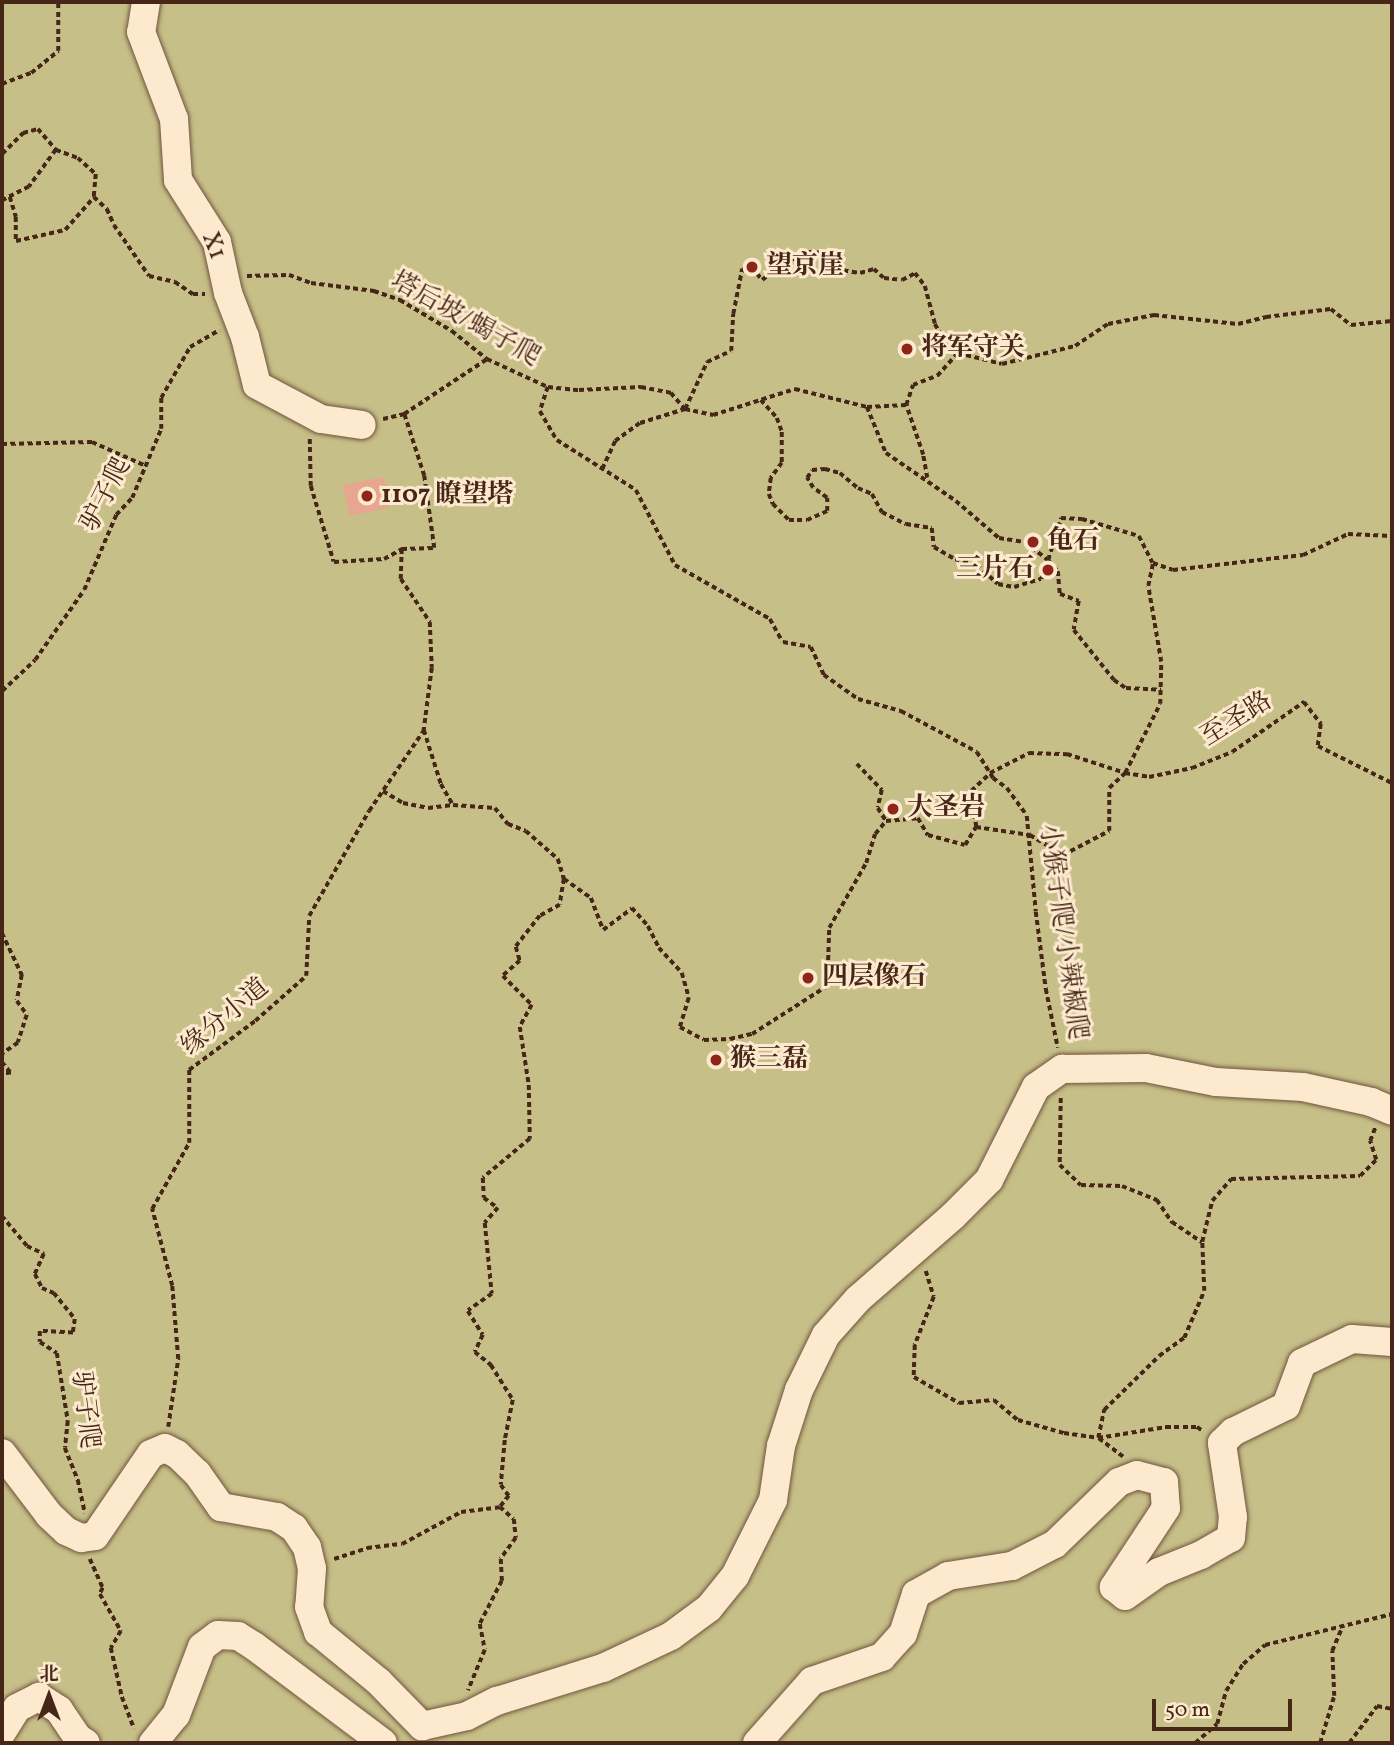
<!DOCTYPE html>
<html>
<head>
<meta charset="utf-8">
<style>
  body { margin:0 }
  #map { position:relative; width:1394px; height:1745px; overflow:hidden; background:#fbddb3; font-family:Vollkorn,"Noto Serif SC",serif }
  div>[style] { position:absolute }
  [style*='--x'] { left:calc(var(--x)*1px); top:calc(var(--y)*1px); width:calc(var(--w)*1px); rotate:calc(var(--a)*1deg) }
  .green>* { inset:0; background:#c6bf88 }
  .building>* { inset:0; background:#e6a68f }
  .path>* { height:3.5px; margin-top:-1.75px; transform-origin:0; background:repeating-linear-gradient(90deg,#462617 0 5px,transparent 0 8.5px) }
  .roads { filter:drop-shadow(0 0 2px #73543e) drop-shadow(0 0 2px #73543e) }
  .minor>* { height:28px; margin:-14px; padding:0 14px; transform-origin:14px; border-radius:14px; background:#fce9ce }
  .dots>* { width:19px; height:19px; translate:-50% -50%; box-sizing:border-box; border:4px solid #fce9ce; border-radius:50% }
  span { translate:-50% -50%; white-space:nowrap; text-align:center; line-height:1.15; -webkit-text-stroke:6px #fce9ce; paint-order:stroke }
  .street-label { font-size:26px; color:#462617 }
  .poi-label { font-size:26px; color:#462617; font-weight:700 }
  .left { translate:0 -50%; text-align:left }
  .right { translate:-100% -50%; text-align:right }
  .frame { position:absolute; inset:0; border:4px solid #462617; pointer-events:none }
  .north { position:absolute; left:14px; top:1661px; width:70px; height:70px; -webkit-text-stroke:5px #fce9ce; paint-order:stroke; rotate:0deg; font-size:19px; font-weight:700; line-height:28px; text-align:center; color:#462617 }
  .north::after { content:''; display:block; margin:auto; width:24px; height:32px; background:#462617; clip-path:polygon(50% 0,100% 100%,50% 72%,0 100%) }
  .scale { position:absolute; left:1152px; top:1699px; width:140px; height:32px; box-sizing:border-box; border:4px solid #462617; border-top:0; padding-left:9px; font-size:21px; line-height:24px; white-space:nowrap; color:#462617; -webkit-text-stroke:5px #fce9ce; paint-order:stroke }
</style>
</head>
<body>
<div id="map">
  <div class="green">
    <i style="clip-path:polygon(2px 2px,1392px 2px,1392px 1743px,2px 1743px)"></i>
  </div>
  <div class="building">
    <i style="clip-path:polygon(384px 477px,390px 507px,350px 516px,343px 485px)"></i>
  </div>
  <div class="path">
    <i style="--x:2;--y:84;--w:31;--a:-21"></i>
    <i style="--x:31;--y:73;--w:35;--a:-39"></i>
    <i style="--x:58;--y:51;--w:49;--a:-90"></i>
    <i style="--x:56;--y:150;--w:23;--a:20"></i>
    <i style="--x:78;--y:158;--w:24;--a:42"></i>
    <i style="--x:96;--y:174;--w:23;--a:95"></i>
    <i style="--x:94;--y:197;--w:18;--a:43"></i>
    <i style="--x:107;--y:209;--w:17;--a:66"></i>
    <i style="--x:114;--y:225;--w:62;--a:55.5"></i>
    <i style="--x:149;--y:276;--w:27;--a:13"></i>
    <i style="--x:175;--y:282;--w:22;--a:34"></i>
    <i style="--x:193;--y:294;--w:12;--a:0"></i>
    <i style="--x:2;--y:154;--w:30;--a:-45"></i>
    <i style="--x:23;--y:133;--w:16;--a:-15"></i>
    <i style="--x:38;--y:129;--w:28;--a:49"></i>
    <i style="--x:56;--y:150;--w:46;--a:126.1"></i>
    <i style="--x:29;--y:187;--w:30;--a:153"></i>
    <i style="--x:10;--y:197;--w:21;--a:73"></i>
    <i style="--x:16;--y:217;--w:24;--a:90"></i>
    <i style="--x:16;--y:241;--w:50;--a:-12.7"></i>
    <i style="--x:65;--y:230;--w:44;--a:-48.7"></i>
    <i style="--x:247;--y:276;--w:42;--a:-1.4"></i>
    <i style="--x:289;--y:275;--w:23;--a:20"></i>
    <i style="--x:311;--y:283;--w:64;--a:7.2"></i>
    <i style="--x:374;--y:291;--w:28;--a:19"></i>
    <i style="--x:400;--y:300;--w:61;--a:30.8"></i>
    <i style="--x:452;--y:331;--w:45;--a:38.7"></i>
    <i style="--x:487;--y:359;--w:67;--a:24.7"></i>
    <i style="--x:548;--y:387;--w:31;--a:6"></i>
    <i style="--x:579;--y:390;--w:62;--a:-2.8"></i>
    <i style="--x:641;--y:387;--w:31;--a:11"></i>
    <i style="--x:671;--y:393;--w:21;--a:49"></i>
    <i style="--x:685;--y:409;--w:29;--a:12"></i>
    <i style="--x:713;--y:415;--w:86;--a:-17.6"></i>
    <i style="--x:795;--y:389;--w:74;--a:14"></i>
    <i style="--x:867;--y:407;--w:50;--a:67.6"></i>
    <i style="--x:886;--y:453;--w:85;--a:34.4"></i>
    <i style="--x:956;--y:501;--w:57;--a:40.7"></i>
    <i style="--x:999;--y:538;--w:26;--a:9"></i>
    <i style="--x:1025;--y:542;--w:29;--a:38"></i>
    <i style="--x:1048;--y:560;--w:44;--a:-72.8"></i>
    <i style="--x:1061;--y:518;--w:21;--a:3"></i>
    <i style="--x:1082;--y:519;--w:59;--a:16.6"></i>
    <i style="--x:1139;--y:536;--w:30;--a:63"></i>
    <i style="--x:1153;--y:563;--w:21;--a:19"></i>
    <i style="--x:1173;--y:570;--w:131;--a:-6.6"></i>
    <i style="--x:1303;--y:555;--w:50;--a:-25"></i>
    <i style="--x:1348;--y:534;--w:44;--a:2.6"></i>
    <i style="--x:548;--y:387;--w:25;--a:108"></i>
    <i style="--x:540;--y:411;--w:34;--a:60"></i>
    <i style="--x:557;--y:440;--w:93;--a:32.3"></i>
    <i style="--x:636;--y:490;--w:85;--a:62.5"></i>
    <i style="--x:675;--y:565;--w:109;--a:29.6"></i>
    <i style="--x:770;--y:619;--w:26;--a:61"></i>
    <i style="--x:783;--y:642;--w:28;--a:10"></i>
    <i style="--x:811;--y:647;--w:31;--a:65"></i>
    <i style="--x:824;--y:675;--w:42;--a:35.2"></i>
    <i style="--x:858;--y:699;--w:45;--a:15.6"></i>
    <i style="--x:901;--y:711;--w:86;--a:28.3"></i>
    <i style="--x:977;--y:752;--w:31;--a:58"></i>
    <i style="--x:993;--y:778;--w:17;--a:36"></i>
    <i style="--x:1007;--y:788;--w:34;--a:54"></i>
    <i style="--x:1027;--y:816;--w:96;--a:84.6"></i>
    <i style="--x:1036;--y:912;--w:78;--a:82.6"></i>
    <i style="--x:1046;--y:989;--w:60;--a:78.5"></i>
    <i style="--x:761;--y:400;--w:24;--a:48"></i>
    <i style="--x:777;--y:418;--w:15;--a:70"></i>
    <i style="--x:782;--y:432;--w:31;--a:90"></i>
    <i style="--x:782;--y:463;--w:19;--a:126"></i>
    <i style="--x:771;--y:478;--w:16;--a:97"></i>
    <i style="--x:769;--y:494;--w:11;--a:68"></i>
    <i style="--x:773;--y:504;--w:23;--a:45"></i>
    <i style="--x:789;--y:520;--w:18;--a:0"></i>
    <i style="--x:807;--y:520;--w:22;--a:-24"></i>
    <i style="--x:827;--y:511;--w:13;--a:-90"></i>
    <i style="--x:827;--y:498;--w:17;--a:-144"></i>
    <i style="--x:813;--y:488;--w:12;--a:-121"></i>
    <i style="--x:807;--y:478;--w:9;--a:-58"></i>
    <i style="--x:812;--y:470;--w:13;--a:-4"></i>
    <i style="--x:825;--y:469;--w:16;--a:15"></i>
    <i style="--x:840;--y:473;--w:23;--a:40"></i>
    <i style="--x:858;--y:488;--w:15;--a:23"></i>
    <i style="--x:872;--y:494;--w:21;--a:61"></i>
    <i style="--x:882;--y:512;--w:27;--a:27"></i>
    <i style="--x:906;--y:524;--w:26;--a:9"></i>
    <i style="--x:932;--y:528;--w:19;--a:84"></i>
    <i style="--x:934;--y:547;--w:24;--a:30"></i>
    <i style="--x:955;--y:559;--w:23;--a:15"></i>
    <i style="--x:977;--y:565;--w:28;--a:42"></i>
    <i style="--x:998;--y:584;--w:16;--a:11"></i>
    <i style="--x:1014;--y:587;--w:28;--a:-17"></i>
    <i style="--x:1041;--y:579;--w:20;--a:-70"></i>
    <i style="--x:1048;--y:560;--w:15;--a:48"></i>
    <i style="--x:1058;--y:571;--w:23;--a:85"></i>
    <i style="--x:1060;--y:594;--w:20;--a:20"></i>
    <i style="--x:1079;--y:601;--w:29;--a:100"></i>
    <i style="--x:1074;--y:630;--w:64;--a:51.3"></i>
    <i style="--x:1114;--y:680;--w:14;--a:34"></i>
    <i style="--x:1126;--y:688;--w:35;--a:3"></i>
    <i style="--x:867;--y:407;--w:39;--a:-3"></i>
    <i style="--x:383;--y:419;--w:22;--a:-13"></i>
    <i style="--x:404;--y:414;--w:100;--a:-33.5"></i>
    <i style="--x:310;--y:439;--w:47;--a:88.8"></i>
    <i style="--x:311;--y:486;--w:79;--a:73.2"></i>
    <i style="--x:334;--y:562;--w:50;--a:-3.4"></i>
    <i style="--x:384;--y:559;--w:21;--a:-29"></i>
    <i style="--x:402;--y:549;--w:32;--a:-2"></i>
    <i style="--x:434;--y:548;--w:73;--a:-97.9"></i>
    <i style="--x:424;--y:476;--w:65;--a:-107.9"></i>
    <i style="--x:2;--y:444;--w:90;--a:-1.3"></i>
    <i style="--x:92;--y:442;--w:57;--a:23.9"></i>
    <i style="--x:602;--y:469;--w:31;--a:-65"></i>
    <i style="--x:615;--y:441;--w:31;--a:-36"></i>
    <i style="--x:640;--y:423;--w:47;--a:-17.3"></i>
    <i style="--x:685;--y:409;--w:52;--a:-64.9"></i>
    <i style="--x:707;--y:362;--w:26;--a:-25"></i>
    <i style="--x:731;--y:351;--w:37;--a:-87"></i>
    <i style="--x:733;--y:314;--w:46;--a:-78.7"></i>
    <i style="--x:742;--y:269;--w:10;--a:-11"></i>
    <i style="--x:752;--y:267;--w:16;--a:52"></i>
    <i style="--x:762;--y:280;--w:26;--a:-37"></i>
    <i style="--x:783;--y:264;--w:28;--a:-26"></i>
    <i style="--x:808;--y:252;--w:19;--a:3"></i>
    <i style="--x:827;--y:253;--w:18;--a:63"></i>
    <i style="--x:835;--y:269;--w:25;--a:9"></i>
    <i style="--x:860;--y:273;--w:15;--a:-16"></i>
    <i style="--x:874;--y:269;--w:13;--a:42"></i>
    <i style="--x:884;--y:278;--w:18;--a:6"></i>
    <i style="--x:902;--y:280;--w:15;--a:-28"></i>
    <i style="--x:915;--y:273;--w:16;--a:52"></i>
    <i style="--x:925;--y:286;--w:39;--a:75"></i>
    <i style="--x:935;--y:324;--w:21;--a:61"></i>
    <i style="--x:945;--y:342;--w:17;--a:40"></i>
    <i style="--x:958;--y:353;--w:45;--a:14"></i>
    <i style="--x:1002;--y:364;--w:75;--a:-13.9"></i>
    <i style="--x:1075;--y:346;--w:40;--a:-34"></i>
    <i style="--x:1108;--y:324;--w:47;--a:-11.1"></i>
    <i style="--x:1154;--y:315;--w:84;--a:6.1"></i>
    <i style="--x:1238;--y:324;--w:29;--a:-14"></i>
    <i style="--x:1266;--y:317;--w:65;--a:-7"></i>
    <i style="--x:1331;--y:309;--w:26;--a:39"></i>
    <i style="--x:1351;--y:325;--w:41;--a:-5.6"></i>
    <i style="--x:927;--y:478;--w:23;--a:-100"></i>
    <i style="--x:923;--y:455;--w:53;--a:-108.8"></i>
    <i style="--x:906;--y:405;--w:21;--a:-71"></i>
    <i style="--x:913;--y:385;--w:26;--a:-21"></i>
    <i style="--x:937;--y:376;--w:31;--a:-48"></i>
    <i style="--x:402;--y:549;--w:30;--a:92"></i>
    <i style="--x:401;--y:579;--w:52;--a:56"></i>
    <i style="--x:430;--y:622;--w:46;--a:87.5"></i>
    <i style="--x:432;--y:668;--w:63;--a:97.4"></i>
    <i style="--x:424;--y:730;--w:57;--a:72.5"></i>
    <i style="--x:441;--y:784;--w:24;--a:60"></i>
    <i style="--x:453;--y:805;--w:42;--a:4.1"></i>
    <i style="--x:495;--y:808;--w:21;--a:51"></i>
    <i style="--x:508;--y:824;--w:19;--a:21"></i>
    <i style="--x:526;--y:831;--w:43;--a:41.2"></i>
    <i style="--x:558;--y:859;--w:21;--a:73"></i>
    <i style="--x:564;--y:879;--w:26;--a:99"></i>
    <i style="--x:560;--y:905;--w:23;--a:151"></i>
    <i style="--x:540;--y:916;--w:39;--a:128"></i>
    <i style="--x:516;--y:947;--w:15;--a:74"></i>
    <i style="--x:520;--y:961;--w:23;--a:139"></i>
    <i style="--x:503;--y:976;--w:41;--a:45"></i>
    <i style="--x:532;--y:1005;--w:25;--a:119"></i>
    <i style="--x:520;--y:1027;--w:59;--a:81.2"></i>
    <i style="--x:529;--y:1085;--w:54;--a:88.9"></i>
    <i style="--x:530;--y:1139;--w:61;--a:140.3"></i>
    <i style="--x:483;--y:1178;--w:20;--a:87"></i>
    <i style="--x:484;--y:1198;--w:17;--a:36"></i>
    <i style="--x:498;--y:1208;--w:20;--a:131"></i>
    <i style="--x:485;--y:1223;--w:71;--a:84.4"></i>
    <i style="--x:492;--y:1294;--w:29;--a:145"></i>
    <i style="--x:468;--y:1311;--w:28;--a:58"></i>
    <i style="--x:483;--y:1335;--w:19;--a:115"></i>
    <i style="--x:475;--y:1352;--w:21;--a:39"></i>
    <i style="--x:491;--y:1365;--w:41;--a:57.8"></i>
    <i style="--x:513;--y:1400;--w:41;--a:101.3"></i>
    <i style="--x:505;--y:1440;--w:45;--a:95.1"></i>
    <i style="--x:501;--y:1485;--w:14;--a:54"></i>
    <i style="--x:509;--y:1496;--w:14;--a:129"></i>
    <i style="--x:500;--y:1507;--w:18;--a:41"></i>
    <i style="--x:514;--y:1519;--w:19;--a:84"></i>
    <i style="--x:516;--y:1538;--w:26;--a:126"></i>
    <i style="--x:501;--y:1559;--w:22;--a:87"></i>
    <i style="--x:502;--y:1581;--w:48;--a:117.1"></i>
    <i style="--x:480;--y:1624;--w:26;--a:79"></i>
    <i style="--x:485;--y:1650;--w:44;--a:112.5"></i>
    <i style="--x:2;--y:691;--w:45;--a:-43.2"></i>
    <i style="--x:35;--y:660;--w:85;--a:-55"></i>
    <i style="--x:84;--y:590;--w:82;--a:-66.9"></i>
    <i style="--x:116;--y:515;--w:23;--a:-47"></i>
    <i style="--x:132;--y:498;--w:75;--a:-67.2"></i>
    <i style="--x:161;--y:429;--w:31;--a:-90"></i>
    <i style="--x:161;--y:398;--w:59;--a:-60.4"></i>
    <i style="--x:190;--y:347;--w:34;--a:-30"></i>
    <i style="--x:857;--y:764;--w:36;--a:46"></i>
    <i style="--x:882;--y:790;--w:18;--a:103"></i>
    <i style="--x:878;--y:808;--w:15;--a:58"></i>
    <i style="--x:383;--y:791;--w:23;--a:31"></i>
    <i style="--x:403;--y:803;--w:25;--a:11"></i>
    <i style="--x:428;--y:808;--w:25;--a:-7"></i>
    <i style="--x:886;--y:821;--w:32;--a:-5"></i>
    <i style="--x:918;--y:818;--w:20;--a:60"></i>
    <i style="--x:928;--y:835;--w:38;--a:15"></i>
    <i style="--x:965;--y:845;--w:21;--a:-59"></i>
    <i style="--x:976;--y:827;--w:55;--a:8.4"></i>
    <i style="--x:1030;--y:835;--w:39;--a:31"></i>
    <i style="--x:1063;--y:855;--w:52;--a:-27.6"></i>
    <i style="--x:1109;--y:831;--w:43;--a:-90"></i>
    <i style="--x:1109;--y:788;--w:22;--a:-43"></i>
    <i style="--x:1125;--y:773;--w:24;--a:9"></i>
    <i style="--x:1149;--y:777;--w:44;--a:-11.8"></i>
    <i style="--x:1192;--y:768;--w:43;--a:-21.8"></i>
    <i style="--x:1232;--y:752;--w:88;--a:-34.8"></i>
    <i style="--x:1304;--y:702;--w:28;--a:52"></i>
    <i style="--x:1321;--y:724;--w:22;--a:98"></i>
    <i style="--x:1318;--y:746;--w:83;--a:26.6"></i>
    <i style="--x:976;--y:827;--w:36;--a:-98"></i>
    <i style="--x:971;--y:791;--w:26;--a:-43"></i>
    <i style="--x:990;--y:773;--w:44;--a:-27.1"></i>
    <i style="--x:1029;--y:753;--w:38;--a:2"></i>
    <i style="--x:1067;--y:754;--w:61;--a:18.1"></i>
    <i style="--x:1125;--y:773;--w:77;--a:-63.1"></i>
    <i style="--x:1160;--y:704;--w:42;--a:-88.6"></i>
    <i style="--x:1161;--y:662;--w:77;--a:-99.7"></i>
    <i style="--x:1148;--y:586;--w:24;--a:-78"></i>
    <i style="--x:564;--y:879;--w:33;--a:35"></i>
    <i style="--x:591;--y:898;--w:34;--a:69"></i>
    <i style="--x:603;--y:930;--w:36;--a:-37"></i>
    <i style="--x:632;--y:908;--w:24;--a:48"></i>
    <i style="--x:648;--y:926;--w:25;--a:63"></i>
    <i style="--x:659;--y:948;--w:34;--a:47"></i>
    <i style="--x:682;--y:973;--w:26;--a:74"></i>
    <i style="--x:689;--y:998;--w:30;--a:107"></i>
    <i style="--x:680;--y:1027;--w:27;--a:28"></i>
    <i style="--x:704;--y:1040;--w:26;--a:-2"></i>
    <i style="--x:730;--y:1039;--w:23;--a:-13"></i>
    <i style="--x:752;--y:1034;--w:89;--a:-32.6"></i>
    <i style="--x:827;--y:986;--w:58;--a:-88"></i>
    <i style="--x:829;--y:928;--w:75;--a:-60.4"></i>
    <i style="--x:866;--y:863;--w:30;--a:-73"></i>
    <i style="--x:875;--y:834;--w:17;--a:-50"></i>
    <i style="--x:2;--y:933;--w:47;--a:64.5"></i>
    <i style="--x:22;--y:975;--w:26;--a:101"></i>
    <i style="--x:17;--y:1001;--w:17;--a:54"></i>
    <i style="--x:27;--y:1015;--w:29;--a:108"></i>
    <i style="--x:18;--y:1043;--w:19;--a:145"></i>
    <i style="--x:2;--y:1062;--w:14;--a:51"></i>
    <i style="--x:11;--y:1073;--w:9;--a:174"></i>
    <i style="--x:1061;--y:1098;--w:67;--a:90.9"></i>
    <i style="--x:1060;--y:1165;--w:29;--a:44"></i>
    <i style="--x:1081;--y:1185;--w:41;--a:1.4"></i>
    <i style="--x:1122;--y:1186;--w:38;--a:22"></i>
    <i style="--x:1157;--y:1200;--w:27;--a:56"></i>
    <i style="--x:1172;--y:1222;--w:36;--a:34"></i>
    <i style="--x:2;--y:1216;--w:39;--a:50"></i>
    <i style="--x:27;--y:1246;--w:19;--a:25"></i>
    <i style="--x:44;--y:1254;--w:22;--a:114"></i>
    <i style="--x:35;--y:1274;--w:16;--a:63"></i>
    <i style="--x:42;--y:1288;--w:13;--a:23"></i>
    <i style="--x:54;--y:1293;--w:33;--a:51"></i>
    <i style="--x:75;--y:1319;--w:14;--a:98"></i>
    <i style="--x:73;--y:1333;--w:33;--a:-177"></i>
    <i style="--x:40;--y:1331;--w:11;--a:90"></i>
    <i style="--x:40;--y:1342;--w:20;--a:33"></i>
    <i style="--x:57;--y:1353;--w:69;--a:80.8"></i>
    <i style="--x:68;--y:1421;--w:27;--a:96"></i>
    <i style="--x:65;--y:1448;--w:35;--a:68"></i>
    <i style="--x:78;--y:1480;--w:34;--a:78"></i>
    <i style="--x:926;--y:1271;--w:27;--a:73"></i>
    <i style="--x:934;--y:1297;--w:52;--a:111.6"></i>
    <i style="--x:915;--y:1345;--w:32;--a:92"></i>
    <i style="--x:914;--y:1377;--w:52;--a:30"></i>
    <i style="--x:959;--y:1403;--w:35;--a:-5"></i>
    <i style="--x:994;--y:1400;--w:31;--a:40"></i>
    <i style="--x:1018;--y:1420;--w:48;--a:15.8"></i>
    <i style="--x:1064;--y:1433;--w:34;--a:8"></i>
    <i style="--x:1098;--y:1438;--w:69;--a:-9.2"></i>
    <i style="--x:1166;--y:1427;--w:31;--a:0"></i>
    <i style="--x:1197;--y:1427;--w:7;--a:34"></i>
    <i style="--x:168;--y:1427;--w:69;--a:-81.6"></i>
    <i style="--x:178;--y:1359;--w:73;--a:-94.7"></i>
    <i style="--x:172;--y:1286;--w:80;--a:-104.6"></i>
    <i style="--x:152;--y:1209;--w:76;--a:-60.7"></i>
    <i style="--x:189;--y:1143;--w:73;--a:-90"></i>
    <i style="--x:189;--y:1070;--w:82;--a:-36.6"></i>
    <i style="--x:255;--y:1021;--w:68;--a:-41.4"></i>
    <i style="--x:306;--y:976;--w:60;--a:-87.1"></i>
    <i style="--x:309;--y:916;--w:121;--a:-60.3"></i>
    <i style="--x:369;--y:811;--w:98;--a:-55.8"></i>
    <i style="--x:1123;--y:1457;--w:31;--a:-143"></i>
    <i style="--x:1098;--y:1438;--w:29;--a:-78"></i>
    <i style="--x:1104;--y:1410;--w:77;--a:-44.5"></i>
    <i style="--x:1159;--y:1356;--w:31;--a:-36"></i>
    <i style="--x:1184;--y:1338;--w:51;--a:-66.9"></i>
    <i style="--x:1204;--y:1291;--w:49;--a:-92.3"></i>
    <i style="--x:1202;--y:1242;--w:42;--a:-76.3"></i>
    <i style="--x:1212;--y:1201;--w:29;--a:-49"></i>
    <i style="--x:1231;--y:1179;--w:129;--a:-1.3"></i>
    <i style="--x:1360;--y:1176;--w:23;--a:-45"></i>
    <i style="--x:1376;--y:1160;--w:20;--a:-108"></i>
    <i style="--x:1370;--y:1141;--w:14;--a:-69"></i>
    <i style="--x:90;--y:1559;--w:32;--a:66"></i>
    <i style="--x:103;--y:1588;--w:7;--a:117"></i>
    <i style="--x:100;--y:1594;--w:43;--a:60.4"></i>
    <i style="--x:121;--y:1631;--w:20;--a:120"></i>
    <i style="--x:111;--y:1648;--w:50;--a:77.3"></i>
    <i style="--x:122;--y:1697;--w:34;--a:69"></i>
    <i style="--x:334;--y:1559;--w:35;--a:-18"></i>
    <i style="--x:367;--y:1548;--w:35;--a:-7"></i>
    <i style="--x:402;--y:1544;--w:67;--a:-28.5"></i>
    <i style="--x:461;--y:1512;--w:39;--a:-7"></i>
    <i style="--x:1195;--y:1743;--w:29;--a:-41"></i>
    <i style="--x:1217;--y:1724;--w:34;--a:-75"></i>
    <i style="--x:1226;--y:1691;--w:32;--a:-58"></i>
    <i style="--x:1243;--y:1664;--w:29;--a:-41"></i>
    <i style="--x:1265;--y:1645;--w:131;--a:-13.7"></i>
    <i style="--x:1320;--y:1743;--w:49;--a:-73.4"></i>
    <i style="--x:1334;--y:1696;--w:45;--a:-92.5"></i>
    <i style="--x:1332;--y:1651;--w:28;--a:-67"></i>
    <i style="--x:1349;--y:1743;--w:46;--a:-52.9"></i>
    <i style="--x:1377;--y:1706;--w:15;--a:11"></i>
  </div>
  <div class="roads">
    <div class="minor">
      <i style="--x:146;--y:2;--w:30;--a:99"></i>
      <i style="--x:141;--y:32;--w:93;--a:69.2"></i>
      <i style="--x:174;--y:119;--w:61;--a:86.2"></i>
      <i style="--x:178;--y:180;--w:73;--a:57.8"></i>
      <i style="--x:217;--y:242;--w:52;--a:77.8"></i>
      <i style="--x:228;--y:293;--w:47;--a:68.9"></i>
      <i style="--x:245;--y:337;--w:49;--a:76"></i>
      <i style="--x:257;--y:385;--w:72;--a:28"></i>
      <i style="--x:321;--y:419;--w:41;--a:8.3"></i>
      <i style="--x:2;--y:1453;--w:78;--a:52.8"></i>
      <i style="--x:49;--y:1515;--w:23;--a:43"></i>
      <i style="--x:66;--y:1531;--w:17;--a:25"></i>
      <i style="--x:81;--y:1538;--w:14;--a:-8"></i>
      <i style="--x:95;--y:1536;--w:99;--a:-55.7"></i>
      <i style="--x:151;--y:1454;--w:15;--a:-23"></i>
      <i style="--x:165;--y:1448;--w:13;--a:27"></i>
      <i style="--x:177;--y:1454;--w:28;--a:44"></i>
      <i style="--x:197;--y:1473;--w:42;--a:54.8"></i>
      <i style="--x:221;--y:1507;--w:57;--a:10.1"></i>
      <i style="--x:277;--y:1517;--w:20;--a:33"></i>
      <i style="--x:294;--y:1528;--w:23;--a:56"></i>
      <i style="--x:307;--y:1547;--w:22;--a:77"></i>
      <i style="--x:312;--y:1568;--w:39;--a:94"></i>
      <i style="--x:309;--y:1607;--w:27;--a:70"></i>
      <i style="--x:318;--y:1632;--w:79;--a:39.3"></i>
      <i style="--x:379;--y:1682;--w:62;--a:45.7"></i>
      <i style="--x:422;--y:1726;--w:46;--a:-12.5"></i>
      <i style="--x:467;--y:1716;--w:34;--a:-27"></i>
      <i style="--x:497;--y:1701;--w:111;--a:-17.3"></i>
      <i style="--x:603;--y:1668;--w:75;--a:-25.2"></i>
      <i style="--x:671;--y:1636;--w:47;--a:-36.4"></i>
      <i style="--x:709;--y:1608;--w:41;--a:-50.9"></i>
      <i style="--x:735;--y:1576;--w:85;--a:-63.4"></i>
      <i style="--x:773;--y:1500;--w:55;--a:-81.6"></i>
      <i style="--x:781;--y:1446;--w:59;--a:-72.2"></i>
      <i style="--x:799;--y:1390;--w:61;--a:-63.9"></i>
      <i style="--x:826;--y:1335;--w:48;--a:-48.4"></i>
      <i style="--x:858;--y:1299;--w:126;--a:-41.1"></i>
      <i style="--x:953;--y:1216;--w:51;--a:-45"></i>
      <i style="--x:989;--y:1180;--w:104;--a:-63.2"></i>
      <i style="--x:1036;--y:1087;--w:32;--a:-35"></i>
      <i style="--x:1062;--y:1069;--w:84;--a:-0.7"></i>
      <i style="--x:1146;--y:1068;--w:71;--a:11.3"></i>
      <i style="--x:1216;--y:1082;--w:87;--a:3.3"></i>
      <i style="--x:1303;--y:1087;--w:70;--a:12.4"></i>
      <i style="--x:1371;--y:1102;--w:23;--a:23"></i>
      <i style="--x:2;--y:1732;--w:28;--a:-58"></i>
      <i style="--x:17;--y:1708;--w:25;--a:-27"></i>
      <i style="--x:39;--y:1697;--w:24;--a:33"></i>
      <i style="--x:59;--y:1710;--w:34;--a:56"></i>
      <i style="--x:78;--y:1738;--w:9;--a:32"></i>
      <i style="--x:153;--y:1743;--w:36;--a:-51"></i>
      <i style="--x:176;--y:1715;--w:73;--a:-69.1"></i>
      <i style="--x:202;--y:1647;--w:20;--a:-37"></i>
      <i style="--x:218;--y:1635;--w:20;--a:3"></i>
      <i style="--x:238;--y:1636;--w:19;--a:32"></i>
      <i style="--x:254;--y:1646;--w:161;--a:36.9"></i>
      <i style="--x:757;--y:1743;--w:83;--a:-48.4"></i>
      <i style="--x:812;--y:1681;--w:74;--a:-18.9"></i>
      <i style="--x:882;--y:1657;--w:31;--a:-48"></i>
      <i style="--x:903;--y:1634;--w:42;--a:-72"></i>
      <i style="--x:916;--y:1594;--w:37;--a:-29"></i>
      <i style="--x:948;--y:1576;--w:65;--a:-8.9"></i>
      <i style="--x:1012;--y:1566;--w:48;--a:-27.1"></i>
      <i style="--x:1055;--y:1544;--w:89;--a:-44.1"></i>
      <i style="--x:1119;--y:1482;--w:19;--a:-21"></i>
      <i style="--x:1137;--y:1475;--w:28;--a:15"></i>
      <i style="--x:1164;--y:1482;--w:26;--a:86"></i>
      <i style="--x:1166;--y:1508;--w:95;--a:123.4"></i>
      <i style="--x:1114;--y:1587;--w:14;--a:39"></i>
      <i style="--x:1125;--y:1596;--w:42;--a:-35.2"></i>
      <i style="--x:1159;--y:1572;--w:45;--a:-22"></i>
      <i style="--x:1201;--y:1555;--w:34;--a:-30"></i>
      <i style="--x:1231;--y:1538;--w:21;--a:-85"></i>
      <i style="--x:1233;--y:1517;--w:75;--a:-98.5"></i>
      <i style="--x:1222;--y:1443;--w:16;--a:-45"></i>
      <i style="--x:1233;--y:1432;--w:59;--a:-26.1"></i>
      <i style="--x:1286;--y:1406;--w:46;--a:-69.6"></i>
      <i style="--x:1302;--y:1363;--w:55;--a:-25.6"></i>
      <i style="--x:1352;--y:1339;--w:40;--a:4.3"></i>
    </div>
  </div>
  <div class="dots">
    <i style="left:752px;top:267px;background:#8f2418"></i>
    <i style="left:907px;top:349px;background:#8f2418"></i>
    <i style="left:367px;top:496px;background:#8f2418"></i>
    <i style="left:1033px;top:542px;background:#8f2418"></i>
    <i style="left:1048px;top:570px;background:#8f2418"></i>
    <i style="left:893px;top:809px;background:#8f2418"></i>
    <i style="left:808px;top:978px;background:#8f2418"></i>
    <i style="left:716px;top:1060px;background:#8f2418"></i>
  </div>
  <div class="street-label">
    <span style="left:213px;top:246px;rotate:69deg">X1</span>
    <span style="left:465px;top:320px;rotate:29deg">塔后坡/蝎子爬</span>
    <span style="left:107px;top:495px;rotate:-63deg">驴子爬</span>
    <span style="left:1237px;top:720px;rotate:-32deg">至圣路</span>
    <span style="left:1062px;top:932px;rotate:82deg">小猴子爬/小辣椒爬</span>
    <span style="left:226px;top:1018px;rotate:-40deg">缘分小道</span>
    <span style="left:84px;top:1410px;rotate:83deg">驴子爬</span>
  </div>
  <div class="poi-label">
    <span class="left" style="left:766px;top:267px">望京崖</span>
    <span class="left" style="left:921px;top:349px">将军守关</span>
    <span class="left" style="left:381px;top:496px">1107 瞭望塔</span>
    <span class="left" style="left:1047px;top:542px">龟石</span>
    <span class="right" style="left:1034px;top:570px">三片石</span>
    <span class="left" style="left:907px;top:809px">大圣岩</span>
    <span class="left" style="left:822px;top:978px">四层像石</span>
    <span class="left" style="left:730px;top:1060px">猴三磊</span>
  </div>
  <div class="frame"></div>
  <div class="north">北</div>
  <div class="scale">50 m</div>
</div>
</body>
</html>
